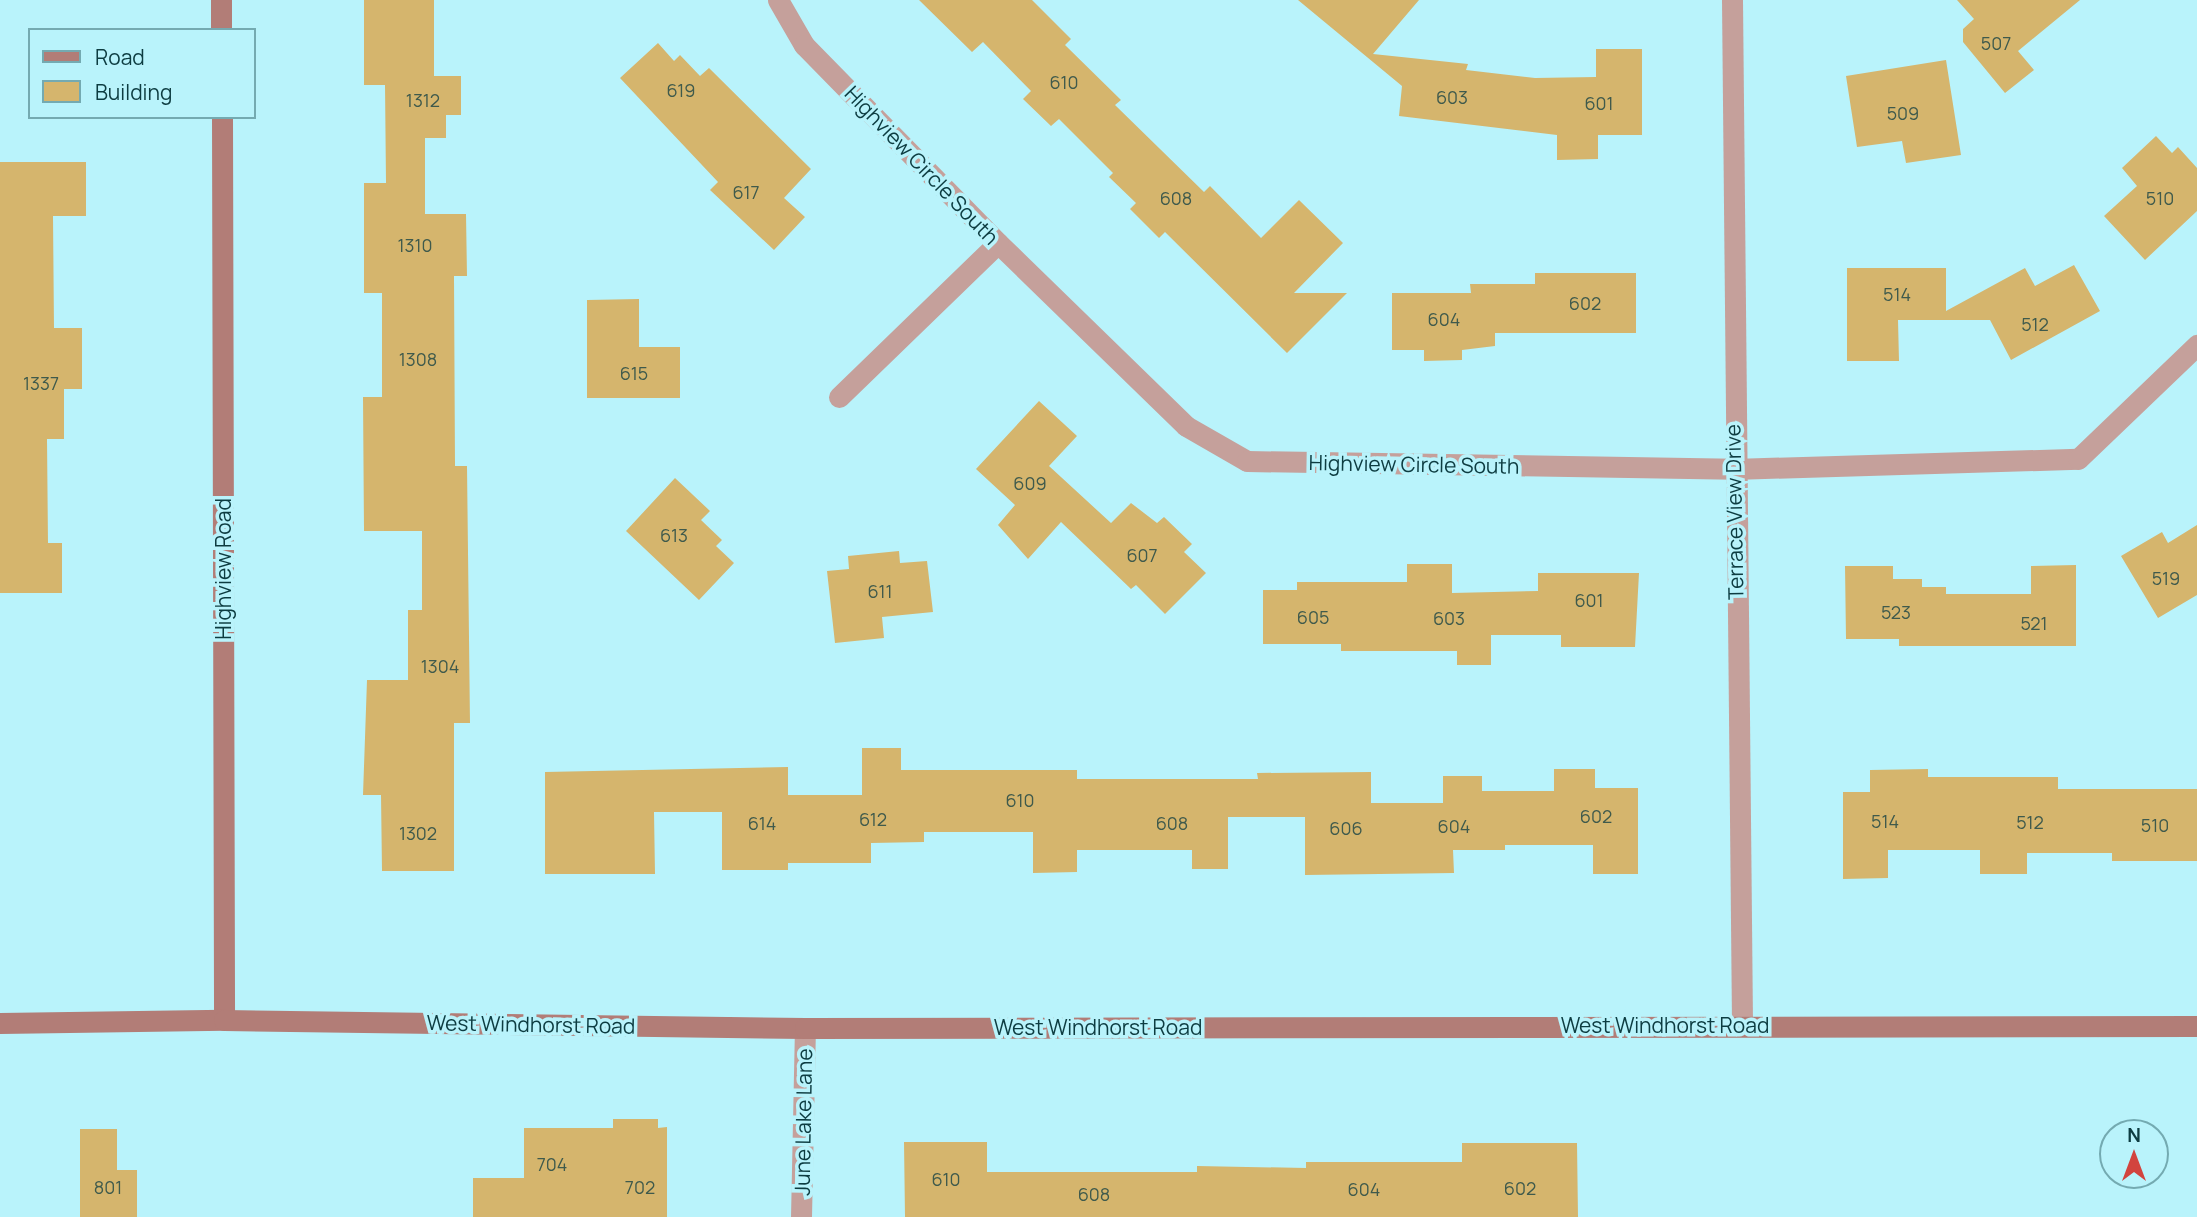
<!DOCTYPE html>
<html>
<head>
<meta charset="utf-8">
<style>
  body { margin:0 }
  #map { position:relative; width:2197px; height:1217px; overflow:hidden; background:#b9f3fb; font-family:Manrope,sans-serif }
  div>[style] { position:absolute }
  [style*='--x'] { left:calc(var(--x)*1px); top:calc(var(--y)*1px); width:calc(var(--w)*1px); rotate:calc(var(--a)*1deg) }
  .building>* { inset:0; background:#d5b56d }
  .street>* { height:21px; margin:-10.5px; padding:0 10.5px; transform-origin:10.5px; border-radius:10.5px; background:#c5a09b }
  .secondary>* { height:21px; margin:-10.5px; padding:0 10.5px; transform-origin:10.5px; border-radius:10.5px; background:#b27d77 }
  span { translate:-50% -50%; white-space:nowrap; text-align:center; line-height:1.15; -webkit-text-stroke:7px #b9f3fb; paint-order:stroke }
  .number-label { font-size:18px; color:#3f5a4c }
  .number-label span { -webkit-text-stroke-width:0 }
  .street-label { font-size:21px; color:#0d3c41 }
  .legend { position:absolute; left:28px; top:28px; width:228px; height:91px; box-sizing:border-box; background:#b9f3fb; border:2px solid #74aab1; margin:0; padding:9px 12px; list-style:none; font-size:21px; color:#0d3c41 }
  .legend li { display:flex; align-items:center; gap:14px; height:35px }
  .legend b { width:35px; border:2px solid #74aab1 }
  .north { position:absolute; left:2099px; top:1119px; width:70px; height:70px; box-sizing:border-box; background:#b9f3fb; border:2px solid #74aab1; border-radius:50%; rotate:0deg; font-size:19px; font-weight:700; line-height:28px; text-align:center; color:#0d3c41 }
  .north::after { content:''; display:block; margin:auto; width:24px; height:32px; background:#d2443e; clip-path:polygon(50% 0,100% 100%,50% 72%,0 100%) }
</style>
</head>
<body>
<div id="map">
  <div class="building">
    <i style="clip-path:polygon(364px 0,434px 0,434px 76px,461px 76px,461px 115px,446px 115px,446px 138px,425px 138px,425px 214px,466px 214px,467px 276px,454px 276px,455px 466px,467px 466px,470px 723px,454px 723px,454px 871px,382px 871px,381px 795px,363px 795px,367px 680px,408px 680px,408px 610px,422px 610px,422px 531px,364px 531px,363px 397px,382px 397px,382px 293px,364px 293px,364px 183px,386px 183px,385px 85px,364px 85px)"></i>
    <i style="clip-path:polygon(919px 0,1032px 0,1071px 39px,1065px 45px,1121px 100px,1115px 105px,1204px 192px,1210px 186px,1261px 238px,1299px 200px,1343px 243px,1294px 293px,1347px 293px,1287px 353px,1165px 232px,1159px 238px,1130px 209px,1136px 203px,1109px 177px,1113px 173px,1059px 119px,1051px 126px,1023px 99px,1031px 91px,983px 42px,972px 52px)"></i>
    <i style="clip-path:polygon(1298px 0,1419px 0,1373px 54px,1468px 64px,1466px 70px,1535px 78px,1596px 77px,1596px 49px,1642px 49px,1642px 135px,1598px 135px,1598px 159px,1557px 160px,1557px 135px,1399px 116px,1402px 86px)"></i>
    <i style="clip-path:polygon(1957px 0,2080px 0,2018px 51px,2034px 70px,2005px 93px,1963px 42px,1963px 29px,1974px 19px)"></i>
    <i style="clip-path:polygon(658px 43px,674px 61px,680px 55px,700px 76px,709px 68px,811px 169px,784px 198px,805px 217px,774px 250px,710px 190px,718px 182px,620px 78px)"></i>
    <i style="clip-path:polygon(1946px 60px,1961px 155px,1906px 163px,1902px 141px,1857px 147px,1846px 76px)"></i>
    <i style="clip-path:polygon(2156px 136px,2172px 153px,2178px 147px,2197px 168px,2197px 211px,2145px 260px,2104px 216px,2137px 186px,2122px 168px)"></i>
    <i style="clip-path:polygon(0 162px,86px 162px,86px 216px,53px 216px,54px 328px,82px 328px,82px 389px,64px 389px,64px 439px,47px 439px,48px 543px,62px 543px,62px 593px,0 593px)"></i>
    <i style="clip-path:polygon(2074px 265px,2100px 311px,2011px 360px,1990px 320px,1898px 320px,1899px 361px,1847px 361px,1847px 268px,1946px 268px,1946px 311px,2025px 268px,2035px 286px)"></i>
    <i style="clip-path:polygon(1535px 273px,1636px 273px,1636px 333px,1495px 333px,1495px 346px,1462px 350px,1462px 360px,1424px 361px,1424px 350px,1392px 350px,1392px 293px,1471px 293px,1470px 284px,1535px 284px)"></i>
    <i style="clip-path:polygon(639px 299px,639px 347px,680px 347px,680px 398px,587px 398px,587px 300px)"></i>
    <i style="clip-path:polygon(1039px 401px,1077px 436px,1049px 466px,1111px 523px,1131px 503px,1157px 523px,1164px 517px,1192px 544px,1184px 552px,1206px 573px,1165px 614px,1136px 585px,1131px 589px,1061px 522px,1028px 559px,998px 525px,1015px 505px,976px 469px)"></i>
    <i style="clip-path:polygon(675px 478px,710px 511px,701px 520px,722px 540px,716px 546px,734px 563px,699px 600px,626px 531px)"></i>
    <i style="clip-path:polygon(2197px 525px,2197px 595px,2158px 618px,2121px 556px,2162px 532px,2168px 543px)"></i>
    <i style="clip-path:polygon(899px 551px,900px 563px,927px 561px,933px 612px,882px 617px,884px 638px,835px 643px,827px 571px,849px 569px,848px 556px)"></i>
    <i style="clip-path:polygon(1407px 564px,1452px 564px,1452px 593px,1538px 591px,1538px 573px,1639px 573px,1635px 647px,1561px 647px,1561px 635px,1491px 635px,1491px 665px,1457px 665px,1457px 651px,1341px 651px,1341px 644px,1263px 644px,1263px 590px,1297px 590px,1297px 582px,1407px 582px)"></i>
    <i style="clip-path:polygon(2076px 565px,2076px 646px,1899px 646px,1899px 639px,1846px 639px,1845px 566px,1893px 566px,1893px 579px,1922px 579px,1922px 587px,1946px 587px,1946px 594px,2031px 594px,2031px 566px)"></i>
    <i style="clip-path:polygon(862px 748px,901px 748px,901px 770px,1077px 770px,1077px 779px,1258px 779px,1257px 773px,1371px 772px,1371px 803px,1443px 803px,1443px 776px,1482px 776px,1482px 791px,1554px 791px,1554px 769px,1595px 769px,1595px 788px,1638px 788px,1638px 874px,1593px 874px,1593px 845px,1505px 845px,1505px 850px,1453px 850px,1454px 873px,1305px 875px,1305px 817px,1228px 817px,1228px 869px,1192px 869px,1192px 850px,1077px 850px,1077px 872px,1033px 873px,1033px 832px,924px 832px,924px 842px,871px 843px,871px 863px,788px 863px,788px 870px,722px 870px,722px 812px,654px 812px,655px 874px,545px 874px,545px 772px,788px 767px,788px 795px,862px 795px)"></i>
    <i style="clip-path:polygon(1928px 769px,1928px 777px,2058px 777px,2058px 789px,2197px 789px,2197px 861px,2112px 861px,2112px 853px,2027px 853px,2027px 874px,1980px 874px,1980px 850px,1888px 850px,1888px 878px,1843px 879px,1843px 792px,1870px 792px,1870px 770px)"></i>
    <i style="clip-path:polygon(613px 1119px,658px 1119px,658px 1128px,667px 1127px,667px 1217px,473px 1217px,473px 1178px,524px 1178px,524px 1128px,613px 1128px)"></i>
    <i style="clip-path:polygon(80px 1129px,117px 1129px,117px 1170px,137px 1170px,137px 1217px,80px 1217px)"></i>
    <i style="clip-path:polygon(904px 1142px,987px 1142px,987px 1172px,1197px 1172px,1197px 1166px,1306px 1168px,1306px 1162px,1462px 1162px,1462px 1143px,1577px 1143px,1578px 1217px,905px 1217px)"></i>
  </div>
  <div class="street">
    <i style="--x:778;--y:0;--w:52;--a:60"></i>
    <i style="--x:804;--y:45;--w:277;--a:45.6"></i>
    <i style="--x:998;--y:243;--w:262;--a:44.2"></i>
    <i style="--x:1186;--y:426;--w:70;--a:29.8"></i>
    <i style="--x:1247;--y:461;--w:486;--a:0.9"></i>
    <i style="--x:1733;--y:469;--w:345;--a:-1.7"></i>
    <i style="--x:2078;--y:459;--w:165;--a:-43.8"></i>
    <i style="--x:1732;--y:0;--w:1024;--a:89.44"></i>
    <i style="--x:839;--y:397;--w:221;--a:-44.1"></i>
    <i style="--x:801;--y:1217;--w:189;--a:-88.8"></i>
  </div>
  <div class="secondary">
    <i style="--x:221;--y:0;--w:30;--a:90"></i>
    <i style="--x:222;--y:117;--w:903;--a:89.87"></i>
    <i style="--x:0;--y:1023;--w:224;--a:-0.8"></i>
    <i style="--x:224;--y:1020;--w:581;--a:0.79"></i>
    <i style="--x:805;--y:1028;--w:1392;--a:-0.08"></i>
  </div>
  <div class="number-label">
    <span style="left:1996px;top:43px">507</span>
    <span style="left:1064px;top:82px">610</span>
    <span style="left:681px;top:90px">619</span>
    <span style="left:1452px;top:97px">603</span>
    <span style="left:423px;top:100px">1312</span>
    <span style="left:1599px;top:103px">601</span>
    <span style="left:1903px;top:113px">509</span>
    <span style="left:746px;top:192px">617</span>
    <span style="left:1176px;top:198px">608</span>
    <span style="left:2160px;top:198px">510</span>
    <span style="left:415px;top:245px">1310</span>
    <span style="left:1897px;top:294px">514</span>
    <span style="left:1585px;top:303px">602</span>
    <span style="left:1444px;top:319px">604</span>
    <span style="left:2035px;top:324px">512</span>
    <span style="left:418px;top:359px">1308</span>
    <span style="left:634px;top:373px">615</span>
    <span style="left:41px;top:383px">1337</span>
    <span style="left:1030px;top:483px">609</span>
    <span style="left:674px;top:535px">613</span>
    <span style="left:1142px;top:555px">607</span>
    <span style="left:2166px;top:578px">519</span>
    <span style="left:880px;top:591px">611</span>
    <span style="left:1589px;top:600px">601</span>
    <span style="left:1896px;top:612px">523</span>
    <span style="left:1313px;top:617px">605</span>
    <span style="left:1449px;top:618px">603</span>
    <span style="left:2034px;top:623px">521</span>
    <span style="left:440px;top:666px">1304</span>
    <span style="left:1020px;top:800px">610</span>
    <span style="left:1596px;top:816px">602</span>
    <span style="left:873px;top:819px">612</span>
    <span style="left:1885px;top:821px">514</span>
    <span style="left:2030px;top:822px">512</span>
    <span style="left:762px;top:823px">614</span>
    <span style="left:1172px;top:823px">608</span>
    <span style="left:2155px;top:825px">510</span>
    <span style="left:1454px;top:826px">604</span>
    <span style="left:1346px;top:828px">606</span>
    <span style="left:418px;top:833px">1302</span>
    <span style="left:552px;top:1164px">704</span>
    <span style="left:946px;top:1179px">610</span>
    <span style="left:108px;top:1187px">801</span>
    <span style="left:640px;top:1187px">702</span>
    <span style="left:1520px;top:1188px">602</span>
    <span style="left:1364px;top:1189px">604</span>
    <span style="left:1094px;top:1194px">608</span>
  </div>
  <div class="street-label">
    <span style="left:922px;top:165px;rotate:46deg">Highview Circle South</span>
    <span style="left:1414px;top:464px;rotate:1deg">Highview Circle South</span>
    <span style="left:1734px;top:512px;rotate:-91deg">Terrace View Drive</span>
    <span style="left:223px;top:569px;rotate:-90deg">Highview Road</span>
    <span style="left:531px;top:1024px;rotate:1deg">West Windhorst Road</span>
    <span style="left:1665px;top:1025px">West Windhorst Road</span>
    <span style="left:1098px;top:1027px">West Windhorst Road</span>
    <span style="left:803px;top:1122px;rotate:-89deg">June Lake Lane</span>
  </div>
  <ul class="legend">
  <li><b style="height:9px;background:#b27d77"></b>Road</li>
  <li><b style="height:19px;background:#d5b56d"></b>Building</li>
  </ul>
  <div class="north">N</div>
</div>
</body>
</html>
